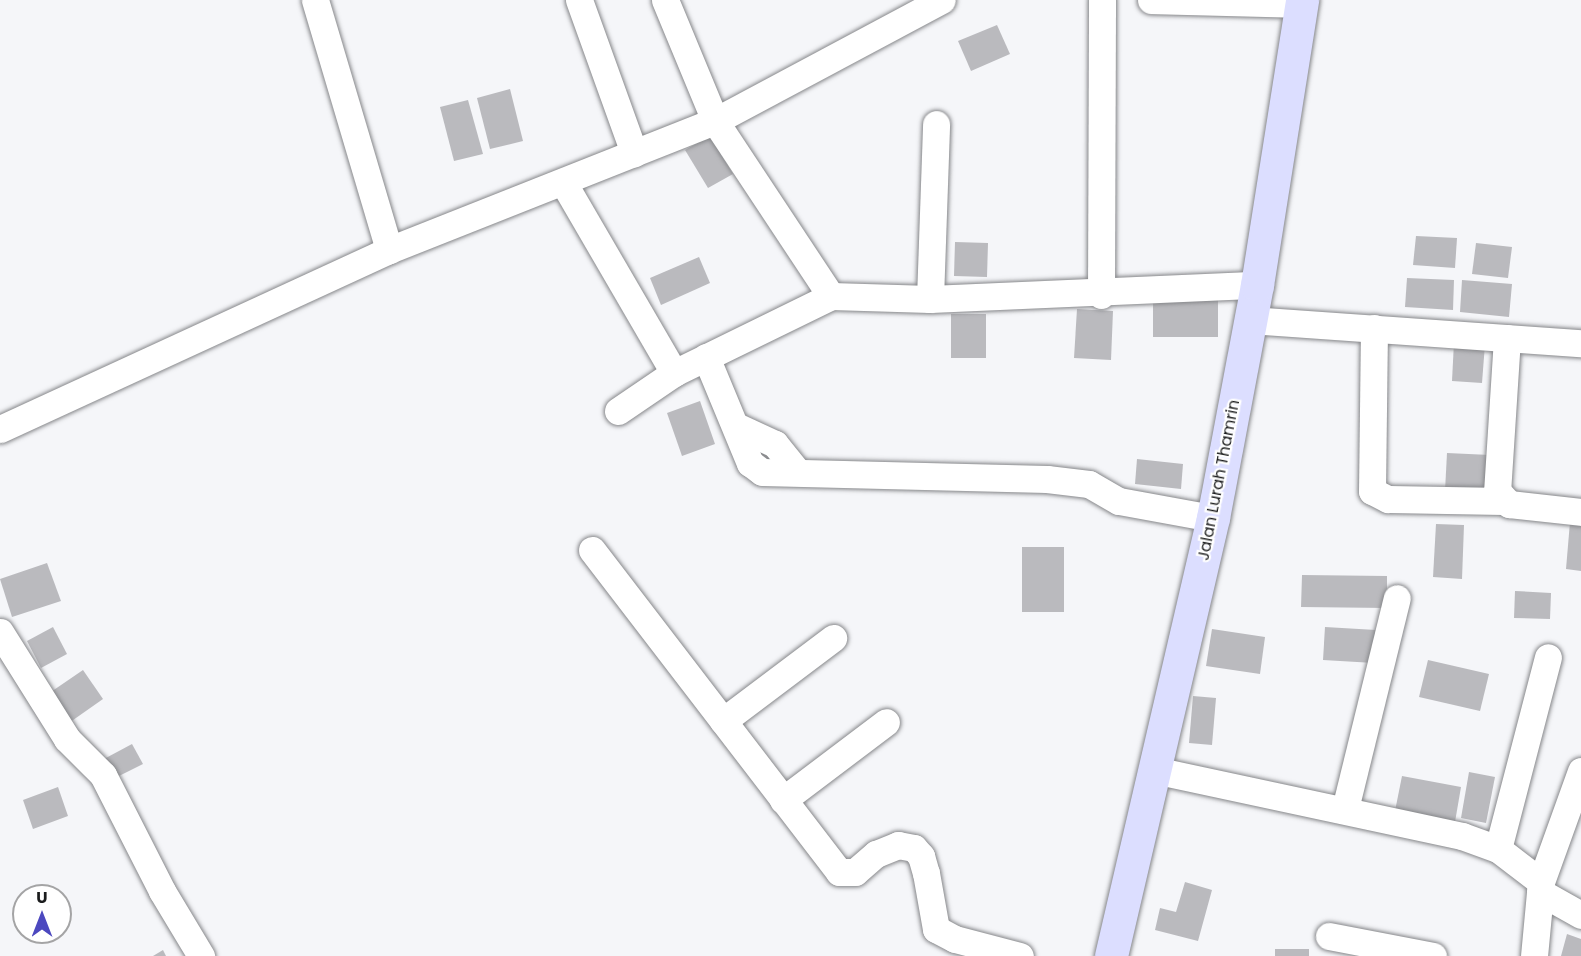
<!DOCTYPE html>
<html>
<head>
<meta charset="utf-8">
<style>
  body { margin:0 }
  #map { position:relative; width:1581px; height:956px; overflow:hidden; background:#f5f6f9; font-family:Poppins,sans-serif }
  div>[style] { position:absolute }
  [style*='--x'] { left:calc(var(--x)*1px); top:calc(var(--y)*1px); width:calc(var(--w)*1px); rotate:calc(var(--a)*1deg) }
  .building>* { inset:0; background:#bababe }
  .roads { filter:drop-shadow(0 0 2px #86878a) drop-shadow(0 0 2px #86878a) }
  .street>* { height:27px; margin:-13.5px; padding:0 13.5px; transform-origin:13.5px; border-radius:13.5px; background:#fff }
  .secondary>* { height:33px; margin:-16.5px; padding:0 16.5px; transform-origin:16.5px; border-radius:16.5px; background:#dcdeff }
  span { translate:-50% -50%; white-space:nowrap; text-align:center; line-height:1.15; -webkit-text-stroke:4.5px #fff; paint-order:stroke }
  .street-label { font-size:16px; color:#1b1c1d }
  .north { position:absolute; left:12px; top:884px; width:60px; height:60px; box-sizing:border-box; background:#fff; border:2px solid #a4a4a5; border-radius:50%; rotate:0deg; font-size:16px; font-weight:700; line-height:24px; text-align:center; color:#1b1c1d }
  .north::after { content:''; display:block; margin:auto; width:21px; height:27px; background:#4c48bf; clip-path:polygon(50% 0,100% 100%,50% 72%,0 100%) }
</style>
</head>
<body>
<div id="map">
  <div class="building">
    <i style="clip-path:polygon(997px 25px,1010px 54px,971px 71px,958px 41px)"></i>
    <i style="clip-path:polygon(510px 89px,523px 141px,490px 149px,477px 98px)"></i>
    <i style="clip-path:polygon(468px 100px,483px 154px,454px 161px,440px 107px)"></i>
    <i style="clip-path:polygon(710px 136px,733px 174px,708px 188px,685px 150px)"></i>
    <i style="clip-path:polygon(1416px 236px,1457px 238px,1455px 268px,1413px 265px)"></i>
    <i style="clip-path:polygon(955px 242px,988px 243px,987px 277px,954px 276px)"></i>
    <i style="clip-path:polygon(1476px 243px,1512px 247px,1508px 278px,1472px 274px)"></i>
    <i style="clip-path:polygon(699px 257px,710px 283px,661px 305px,650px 278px)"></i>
    <i style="clip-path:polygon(1407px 278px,1454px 280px,1453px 310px,1405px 307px)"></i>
    <i style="clip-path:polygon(1462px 280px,1512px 284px,1509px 317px,1460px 312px)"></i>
    <i style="clip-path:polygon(1153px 297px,1218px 297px,1218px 337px,1153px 337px)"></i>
    <i style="clip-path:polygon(1077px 309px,1113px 311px,1111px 360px,1074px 358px)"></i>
    <i style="clip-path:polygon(951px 314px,986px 314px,986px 358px,951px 358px)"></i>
    <i style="clip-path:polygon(1454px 342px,1485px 344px,1482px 383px,1452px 381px)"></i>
    <i style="clip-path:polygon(700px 401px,715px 444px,682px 456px,667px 413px)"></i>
    <i style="clip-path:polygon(1447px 453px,1490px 455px,1488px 493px,1445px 491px)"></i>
    <i style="clip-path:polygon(1137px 459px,1183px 464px,1181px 489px,1135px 484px)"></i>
    <i style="clip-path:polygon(1570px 522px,1581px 523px,1581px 571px,1566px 569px)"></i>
    <i style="clip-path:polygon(1436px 524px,1464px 525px,1462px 579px,1433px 577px)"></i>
    <i style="clip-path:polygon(1022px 547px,1064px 547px,1064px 612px,1022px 612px)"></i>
    <i style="clip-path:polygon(47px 563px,61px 601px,12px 617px,0 579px)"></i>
    <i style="clip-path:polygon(1302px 575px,1387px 576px,1387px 608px,1301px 607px)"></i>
    <i style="clip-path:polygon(1515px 591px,1551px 593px,1550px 619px,1514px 618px)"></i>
    <i style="clip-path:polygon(53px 627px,67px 654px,41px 668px,27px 641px)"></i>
    <i style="clip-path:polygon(1325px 627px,1376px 630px,1374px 663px,1323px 660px)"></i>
    <i style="clip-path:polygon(1212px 629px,1265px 637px,1260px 674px,1206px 666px)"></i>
    <i style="clip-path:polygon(1428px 660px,1489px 674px,1480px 711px,1419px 697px)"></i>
    <i style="clip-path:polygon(83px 670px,103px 699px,66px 725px,45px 696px)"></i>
    <i style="clip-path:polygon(1193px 696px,1216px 698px,1212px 745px,1189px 743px)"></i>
    <i style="clip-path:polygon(132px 744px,143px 764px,115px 778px,104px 759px)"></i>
    <i style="clip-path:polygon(1469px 772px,1495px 777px,1486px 823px,1461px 818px)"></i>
    <i style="clip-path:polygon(1402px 776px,1461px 787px,1455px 822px,1395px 811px)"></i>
    <i style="clip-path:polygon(58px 787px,68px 816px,33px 829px,23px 800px)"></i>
    <i style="clip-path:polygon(1185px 882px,1212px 890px,1198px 941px,1155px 930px,1160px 908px,1176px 912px)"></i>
    <i style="clip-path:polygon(1567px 934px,1581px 939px,1581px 956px,1561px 956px)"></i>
    <i style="clip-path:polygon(1275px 949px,1309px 949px,1309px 956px,1275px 956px)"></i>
    <i style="clip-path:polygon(163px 950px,166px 956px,153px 956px)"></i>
  </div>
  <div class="roads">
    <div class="street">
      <i style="--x:315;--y:0;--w:261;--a:73.5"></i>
      <i style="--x:579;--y:0;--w:163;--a:70.2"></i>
      <i style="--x:665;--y:0;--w:131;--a:67.5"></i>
      <i style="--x:715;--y:121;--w:210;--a:56.5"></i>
      <i style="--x:1151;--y:0;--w:150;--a:1.5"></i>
      <i style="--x:563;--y:182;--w:221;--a:59.8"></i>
      <i style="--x:1101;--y:295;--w:295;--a:-89.8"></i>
      <i style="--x:930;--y:299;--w:175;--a:-88"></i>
      <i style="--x:1249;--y:320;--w:333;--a:4"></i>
      <i style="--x:1374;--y:328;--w:163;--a:90.7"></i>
      <i style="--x:1372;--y:491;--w:18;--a:27"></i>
      <i style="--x:1388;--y:499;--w:116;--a:1"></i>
      <i style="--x:1507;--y:338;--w:153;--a:93.7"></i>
      <i style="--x:1497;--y:491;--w:18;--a:47"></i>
      <i style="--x:1509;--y:504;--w:72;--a:6.3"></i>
      <i style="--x:706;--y:357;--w:115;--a:67.5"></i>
      <i style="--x:750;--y:463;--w:15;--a:37"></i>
      <i style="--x:762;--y:472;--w:285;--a:1.4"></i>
      <i style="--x:1047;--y:479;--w:42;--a:6.8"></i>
      <i style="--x:1089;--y:484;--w:34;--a:30"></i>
      <i style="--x:1119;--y:501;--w:96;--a:10.3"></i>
      <i style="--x:618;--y:411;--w:68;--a:-34.2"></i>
      <i style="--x:674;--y:373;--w:175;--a:-26.1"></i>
      <i style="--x:831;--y:296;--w:99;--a:1.7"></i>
      <i style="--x:930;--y:299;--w:327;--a:-2.5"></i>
      <i style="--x:736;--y:426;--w:43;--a:24.8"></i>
      <i style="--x:775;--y:444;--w:35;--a:51"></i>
      <i style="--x:0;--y:429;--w:428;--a:-24.7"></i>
      <i style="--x:389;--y:250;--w:351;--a:-21.6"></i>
      <i style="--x:715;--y:121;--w:257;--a:-28.1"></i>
      <i style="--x:592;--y:550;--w:406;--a:52.5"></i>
      <i style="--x:839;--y:872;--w:16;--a:0"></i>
      <i style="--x:855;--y:872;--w:28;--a:-41"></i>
      <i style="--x:876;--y:854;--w:24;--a:-22"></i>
      <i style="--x:898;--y:845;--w:16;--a:11"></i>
      <i style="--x:914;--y:848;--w:11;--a:49"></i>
      <i style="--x:921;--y:856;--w:18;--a:74"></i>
      <i style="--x:926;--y:873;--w:57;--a:79.9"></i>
      <i style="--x:936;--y:929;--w:21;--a:28"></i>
      <i style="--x:955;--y:939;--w:67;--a:14.7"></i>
      <i style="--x:0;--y:632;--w:126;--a:57.9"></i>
      <i style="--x:67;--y:739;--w:51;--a:45"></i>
      <i style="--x:103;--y:775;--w:130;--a:63"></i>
      <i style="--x:162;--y:891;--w:76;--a:59"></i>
      <i style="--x:723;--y:721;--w:138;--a:-37"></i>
      <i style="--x:1154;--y:770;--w:315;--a:12.1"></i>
      <i style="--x:1462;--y:836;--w:38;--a:20"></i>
      <i style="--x:1498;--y:849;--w:54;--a:37.5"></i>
      <i style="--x:783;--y:800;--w:129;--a:-37.1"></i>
      <i style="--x:1345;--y:809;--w:217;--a:-76.2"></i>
      <i style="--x:1498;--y:849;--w:198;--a:-75.4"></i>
      <i style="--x:1540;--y:892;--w:47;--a:29.3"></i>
      <i style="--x:1329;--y:936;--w:106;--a:10.9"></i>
      <i style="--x:1534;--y:956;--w:74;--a:-84.6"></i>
      <i style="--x:1541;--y:882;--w:118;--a:-70.2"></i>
    </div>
    <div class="secondary">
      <i style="--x:1111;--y:956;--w:450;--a:-76.9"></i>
      <i style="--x:1213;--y:518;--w:237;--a:-79.3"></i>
      <i style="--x:1257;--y:285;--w:289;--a:-81"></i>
    </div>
  </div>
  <div class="street-label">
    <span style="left:1219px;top:480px;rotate:-79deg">Jalan Lurah Thamrin</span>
  </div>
  <div class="north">U</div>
</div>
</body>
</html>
